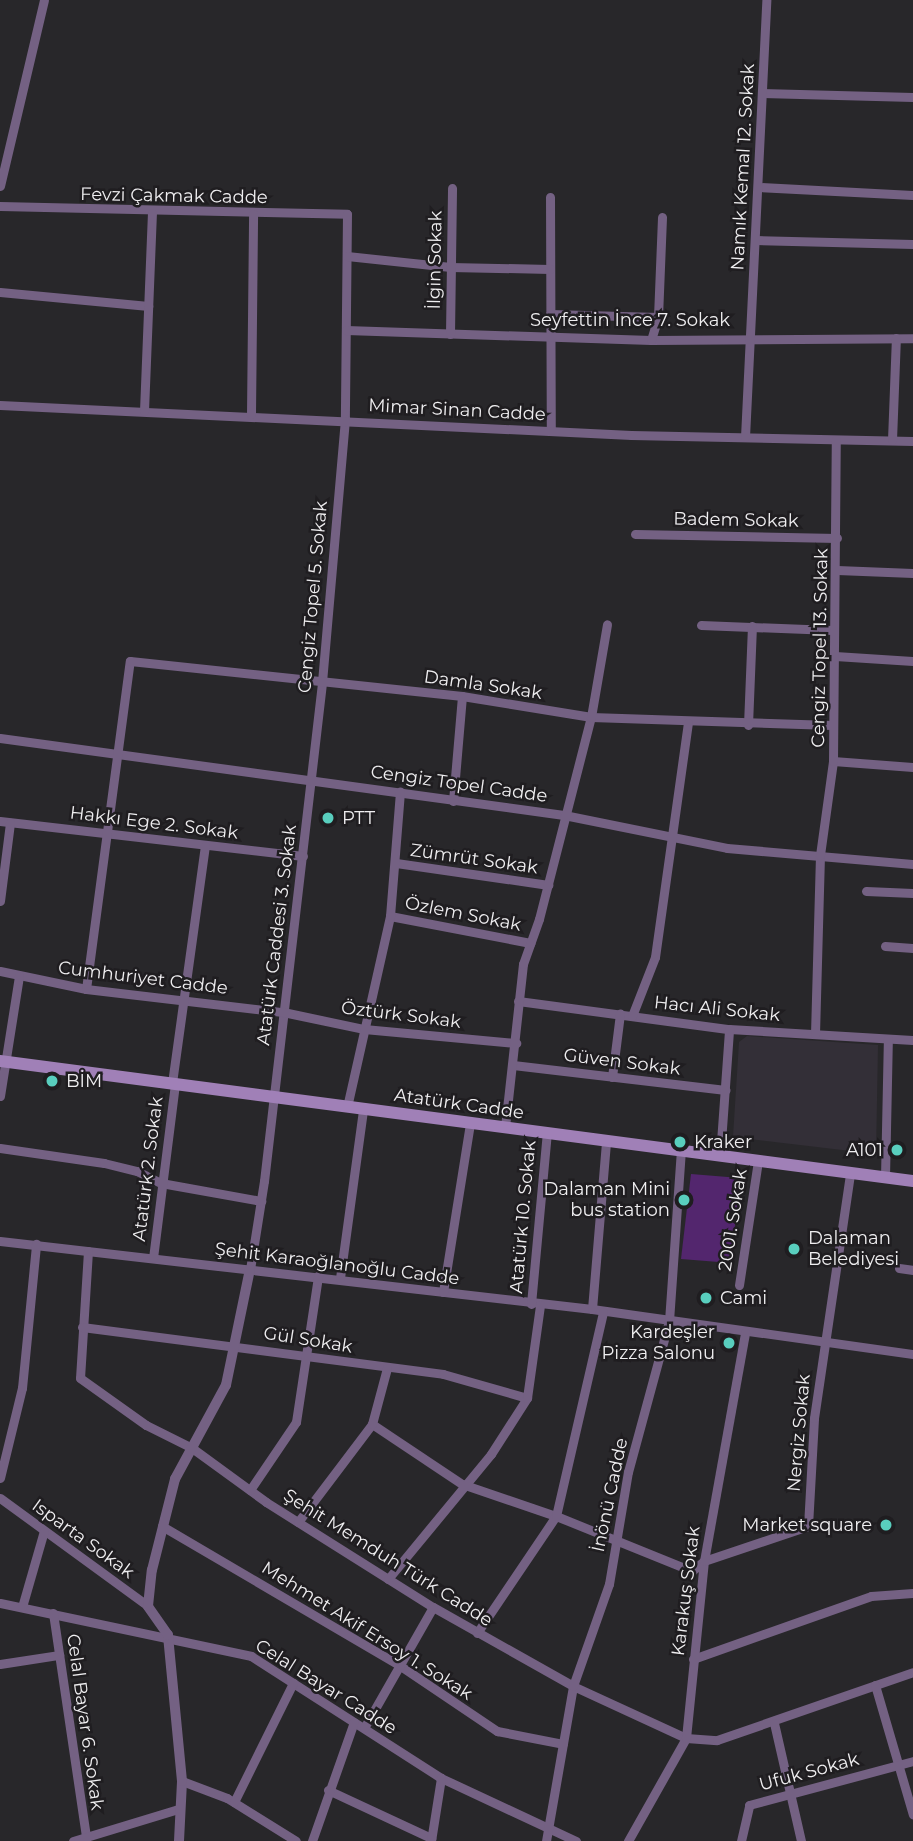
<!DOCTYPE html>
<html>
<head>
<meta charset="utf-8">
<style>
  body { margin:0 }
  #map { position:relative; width:913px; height:1841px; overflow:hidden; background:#28272a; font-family:Montserrat,sans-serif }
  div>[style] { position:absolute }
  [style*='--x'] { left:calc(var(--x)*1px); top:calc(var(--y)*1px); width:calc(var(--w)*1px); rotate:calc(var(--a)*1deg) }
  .built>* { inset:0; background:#332f37 }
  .green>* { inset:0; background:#53266e }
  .minor>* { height:9px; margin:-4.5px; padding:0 4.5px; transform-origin:4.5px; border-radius:4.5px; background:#746183 }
  .tertiary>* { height:10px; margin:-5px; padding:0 5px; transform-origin:5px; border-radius:5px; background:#746183 }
  .secondary>* { height:12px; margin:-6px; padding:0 6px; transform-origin:6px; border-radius:6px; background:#a080b7 }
  .dots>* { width:19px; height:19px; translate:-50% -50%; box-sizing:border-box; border:4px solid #1f1d20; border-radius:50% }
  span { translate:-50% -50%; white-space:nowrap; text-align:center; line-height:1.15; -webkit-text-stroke:5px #1f1d20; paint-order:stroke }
  .street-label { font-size:18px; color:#efeef0 }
  .poi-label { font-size:18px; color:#efeef0 }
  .left { translate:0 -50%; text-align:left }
  .right { translate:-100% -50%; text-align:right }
</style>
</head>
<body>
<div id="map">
  <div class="built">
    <i style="clip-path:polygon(747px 1036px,878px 1045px,876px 1154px,733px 1137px,739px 1042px)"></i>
  </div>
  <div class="green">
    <i style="clip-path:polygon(691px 1174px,740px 1178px,731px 1263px,681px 1259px)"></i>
  </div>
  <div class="minor">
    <i style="--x:762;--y:93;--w:151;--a:1.5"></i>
    <i style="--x:0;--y:186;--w:191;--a:-76.7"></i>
    <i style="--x:759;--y:187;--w:154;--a:3"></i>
    <i style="--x:550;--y:197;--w:233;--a:89.8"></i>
    <i style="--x:0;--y:206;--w:347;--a:1.3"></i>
    <i style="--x:347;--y:214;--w:205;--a:90.6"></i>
    <i style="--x:345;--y:419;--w:265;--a:95"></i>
    <i style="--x:322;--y:683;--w:501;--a:96.64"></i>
    <i style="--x:264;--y:1181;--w:89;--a:99"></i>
    <i style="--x:756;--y:240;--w:157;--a:1.5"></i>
    <i style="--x:347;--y:256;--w:104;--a:6.1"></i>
    <i style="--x:450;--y:267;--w:100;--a:1.1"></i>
    <i style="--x:0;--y:292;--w:149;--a:5.4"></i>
    <i style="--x:550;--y:314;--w:108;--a:1.6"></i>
    <i style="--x:346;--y:330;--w:305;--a:1.9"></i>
    <i style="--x:651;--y:340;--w:262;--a:-0.4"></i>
    <i style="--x:450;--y:334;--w:146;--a:-89.2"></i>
    <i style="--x:651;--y:340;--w:24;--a:-73"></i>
    <i style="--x:658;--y:317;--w:100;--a:-87.7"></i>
    <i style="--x:0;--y:405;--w:632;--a:2.72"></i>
    <i style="--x:631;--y:435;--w:282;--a:1.2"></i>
    <i style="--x:144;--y:411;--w:198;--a:-87.7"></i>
    <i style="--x:251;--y:414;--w:200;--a:-89.4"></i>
    <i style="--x:745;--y:437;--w:438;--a:-87.2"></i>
    <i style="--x:892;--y:440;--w:102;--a:-87.8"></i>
    <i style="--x:635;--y:534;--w:202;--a:1.1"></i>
    <i style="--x:837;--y:570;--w:76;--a:2.3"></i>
    <i style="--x:701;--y:625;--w:131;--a:2.2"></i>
    <i style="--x:835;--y:656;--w:78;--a:3.7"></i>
    <i style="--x:748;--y:725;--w:99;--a:-87.7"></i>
    <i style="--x:0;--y:738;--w:569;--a:7.77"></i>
    <i style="--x:564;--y:815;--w:166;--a:11.4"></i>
    <i style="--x:727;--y:848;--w:187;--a:4.9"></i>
    <i style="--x:833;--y:761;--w:80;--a:4.3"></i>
    <i style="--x:453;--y:801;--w:105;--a:-85.1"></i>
    <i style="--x:0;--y:821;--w:305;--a:6.6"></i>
    <i style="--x:396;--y:863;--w:154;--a:8.2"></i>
    <i style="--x:866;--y:891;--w:47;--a:2.4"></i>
    <i style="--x:0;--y:901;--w:79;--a:-82.7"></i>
    <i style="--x:390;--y:916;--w:143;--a:10.9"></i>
    <i style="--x:885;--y:946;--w:28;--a:4"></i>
    <i style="--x:0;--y:971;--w:88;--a:11.8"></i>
    <i style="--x:86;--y:989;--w:198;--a:6.7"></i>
    <i style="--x:283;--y:1012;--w:83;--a:11.9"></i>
    <i style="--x:364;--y:1029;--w:153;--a:5.3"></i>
    <i style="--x:86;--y:989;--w:331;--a:-82.4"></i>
    <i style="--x:130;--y:661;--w:334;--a:6"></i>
    <i style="--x:462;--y:696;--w:131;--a:9.2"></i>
    <i style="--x:591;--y:717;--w:241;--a:1.9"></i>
    <i style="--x:518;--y:1001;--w:213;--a:7.6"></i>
    <i style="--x:729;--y:1029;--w:184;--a:3.4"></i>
    <i style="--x:632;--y:1016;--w:63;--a:-68.7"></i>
    <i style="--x:655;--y:957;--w:236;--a:-82"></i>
    <i style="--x:815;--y:1034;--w:179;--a:-88.4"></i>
    <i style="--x:820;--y:855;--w:95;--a:-82.1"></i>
    <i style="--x:833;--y:761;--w:321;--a:-89.5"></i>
    <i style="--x:513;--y:1065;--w:214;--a:6.7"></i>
    <i style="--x:612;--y:1077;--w:64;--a:-82.8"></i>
    <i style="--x:172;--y:1083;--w:239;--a:-82.1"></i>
    <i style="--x:0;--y:1096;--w:121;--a:-81"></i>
    <i style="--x:347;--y:1107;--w:196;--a:-77.3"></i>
    <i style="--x:390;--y:916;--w:125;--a:-85.4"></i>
    <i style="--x:505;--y:1127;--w:164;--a:-83.7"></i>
    <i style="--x:523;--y:964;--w:48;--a:-70.4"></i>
    <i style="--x:539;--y:919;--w:209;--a:-75.6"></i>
    <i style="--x:591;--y:717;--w:94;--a:-80.2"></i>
    <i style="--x:0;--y:1148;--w:105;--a:8.2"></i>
    <i style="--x:104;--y:1163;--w:34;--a:14"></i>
    <i style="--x:137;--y:1171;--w:27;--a:27"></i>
    <i style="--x:161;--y:1183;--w:102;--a:10.2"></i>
    <i style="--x:720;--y:1156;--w:127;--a:-85.9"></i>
    <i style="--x:885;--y:1177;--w:138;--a:-88.8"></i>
    <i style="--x:0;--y:1241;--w:596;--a:6.55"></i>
    <i style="--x:592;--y:1309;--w:324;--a:8"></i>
    <i style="--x:88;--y:1251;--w:127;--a:93.6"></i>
    <i style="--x:80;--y:1378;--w:81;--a:35.5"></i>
    <i style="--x:146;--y:1425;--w:51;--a:26.6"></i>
    <i style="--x:192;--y:1448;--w:92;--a:36.1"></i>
    <i style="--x:266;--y:1502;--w:197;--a:32.2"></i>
    <i style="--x:433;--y:1607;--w:161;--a:29.4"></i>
    <i style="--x:573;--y:1686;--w:124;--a:24.7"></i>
    <i style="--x:686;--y:1738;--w:31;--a:4"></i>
    <i style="--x:717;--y:1740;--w:207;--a:-19.1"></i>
    <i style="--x:153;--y:1258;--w:175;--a:-82.8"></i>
    <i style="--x:899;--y:1268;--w:14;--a:8"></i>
    <i style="--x:340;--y:1278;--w:171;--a:-82.2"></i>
    <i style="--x:739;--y:1285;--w:125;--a:-81.3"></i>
    <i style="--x:443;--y:1292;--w:171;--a:-80.9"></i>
    <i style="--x:531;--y:1304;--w:172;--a:-84.7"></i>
    <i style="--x:592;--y:1309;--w:168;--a:-85.2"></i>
    <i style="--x:82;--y:1327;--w:364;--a:7.4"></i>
    <i style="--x:443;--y:1374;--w:87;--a:15.9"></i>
    <i style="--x:372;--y:1424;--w:108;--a:33.7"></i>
    <i style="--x:462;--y:1484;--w:99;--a:18.8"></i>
    <i style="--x:556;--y:1516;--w:147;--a:22"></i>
    <i style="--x:692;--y:1571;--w:16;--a:-40"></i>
    <i style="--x:704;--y:1561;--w:110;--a:-18.6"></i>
    <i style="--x:808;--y:1526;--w:108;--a:-86.8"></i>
    <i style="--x:814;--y:1418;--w:248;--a:-81.6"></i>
    <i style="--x:0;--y:1478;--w:93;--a:-76.3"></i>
    <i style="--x:22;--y:1388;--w:145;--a:-84.4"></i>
    <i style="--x:250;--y:1490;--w:82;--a:-55.9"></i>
    <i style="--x:296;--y:1422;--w:148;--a:-81.4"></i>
    <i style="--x:0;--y:1498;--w:183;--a:36.1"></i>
    <i style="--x:298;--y:1522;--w:123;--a:-52.9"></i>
    <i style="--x:372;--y:1424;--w:58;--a:-75"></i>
    <i style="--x:162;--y:1526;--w:278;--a:30.4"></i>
    <i style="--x:402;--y:1667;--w:115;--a:34"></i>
    <i style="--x:497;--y:1731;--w:67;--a:11.1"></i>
    <i style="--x:388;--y:1579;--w:162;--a:-50.5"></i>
    <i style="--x:491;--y:1454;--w:67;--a:-57.3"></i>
    <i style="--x:527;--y:1398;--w:94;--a:-82"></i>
    <i style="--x:0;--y:1603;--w:257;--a:11.9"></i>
    <i style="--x:251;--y:1656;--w:226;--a:32.7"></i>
    <i style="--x:441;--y:1778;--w:149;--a:25"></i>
    <i style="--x:22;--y:1607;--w:79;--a:-73.9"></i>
    <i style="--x:53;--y:1613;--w:225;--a:81.6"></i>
    <i style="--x:477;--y:1633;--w:141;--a:-56"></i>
    <i style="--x:556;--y:1516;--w:209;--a:-77"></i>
    <i style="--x:693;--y:1659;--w:189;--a:-19.5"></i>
    <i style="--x:871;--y:1596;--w:42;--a:-4.1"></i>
    <i style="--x:0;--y:1664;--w:60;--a:-8.7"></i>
    <i style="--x:875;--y:1685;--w:135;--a:73.7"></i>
    <i style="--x:774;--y:1723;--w:121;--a:77.1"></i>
    <i style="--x:364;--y:1728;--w:139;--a:-60.3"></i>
    <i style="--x:182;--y:1781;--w:48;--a:20.7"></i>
    <i style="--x:227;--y:1798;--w:81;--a:31.9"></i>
    <i style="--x:328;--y:1790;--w:114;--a:25"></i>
    <i style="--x:234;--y:1802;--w:133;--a:-63.6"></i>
    <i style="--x:73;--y:1841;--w:110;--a:-16.9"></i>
    <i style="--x:312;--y:1841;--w:126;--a:-70.6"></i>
    <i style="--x:431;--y:1841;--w:64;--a:-81"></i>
    <i style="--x:546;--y:1841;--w:157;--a:-80.1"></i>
    <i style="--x:573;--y:1686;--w:108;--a:-70.6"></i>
    <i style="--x:609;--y:1584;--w:114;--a:-80.4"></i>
    <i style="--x:628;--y:1472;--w:156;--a:-74.8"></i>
    <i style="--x:669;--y:1321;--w:171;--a:-86"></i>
    <i style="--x:628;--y:1841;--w:118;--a:-60.6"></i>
    <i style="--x:686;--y:1738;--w:178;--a:-84.2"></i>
    <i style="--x:704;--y:1561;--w:232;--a:-79.8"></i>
    <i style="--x:741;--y:1841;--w:37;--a:-77"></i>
    <i style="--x:749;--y:1805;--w:170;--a:-15"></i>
  </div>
  <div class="tertiary">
    <i style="--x:179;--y:1841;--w:60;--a:-87.1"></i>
    <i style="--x:182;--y:1781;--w:147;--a:-95.5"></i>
    <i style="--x:168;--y:1635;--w:35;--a:-125"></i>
    <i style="--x:148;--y:1606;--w:36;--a:-84"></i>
    <i style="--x:152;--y:1570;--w:94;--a:-75.8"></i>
    <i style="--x:175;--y:1479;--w:107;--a:-61.5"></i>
    <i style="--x:226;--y:1385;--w:118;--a:-78.3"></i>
  </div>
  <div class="secondary">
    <i style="--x:0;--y:1061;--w:921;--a:7.49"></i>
  </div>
  <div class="dots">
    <i style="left:328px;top:818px;background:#59cebe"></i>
    <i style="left:52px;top:1081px;background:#59cebe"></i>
    <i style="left:680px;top:1142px;background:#59cebe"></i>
    <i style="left:897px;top:1150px;background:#59cebe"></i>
    <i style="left:684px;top:1200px;background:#59cebe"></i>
    <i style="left:794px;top:1249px;background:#59cebe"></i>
    <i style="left:706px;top:1298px;background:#59cebe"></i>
    <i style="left:729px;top:1343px;background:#59cebe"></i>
    <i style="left:886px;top:1525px;background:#59cebe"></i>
  </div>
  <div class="street-label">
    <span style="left:743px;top:167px;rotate:-87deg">Namık Kemal 12. Sokak</span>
    <span style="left:174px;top:196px;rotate:1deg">Fevzi Çakmak Cadde</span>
    <span style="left:435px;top:260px;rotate:-89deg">İlgin Sokak</span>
    <span style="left:630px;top:320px">Seyfettin İnce 7. Sokak</span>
    <span style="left:457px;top:410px;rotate:3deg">Mimar Sinan Cadde</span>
    <span style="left:736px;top:520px;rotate:1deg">Badem Sokak</span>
    <span style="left:313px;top:597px;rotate:-85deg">Cengiz Topel 5. Sokak</span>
    <span style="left:820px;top:648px;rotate:-89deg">Cengiz Topel 13. Sokak</span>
    <span style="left:483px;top:685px;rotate:8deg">Damla Sokak</span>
    <span style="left:459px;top:784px;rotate:8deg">Cengiz Topel Cadde</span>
    <span style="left:154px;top:823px;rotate:7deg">Hakkı Ege 2. Sokak</span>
    <span style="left:474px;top:859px;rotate:8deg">Zümrüt Sokak</span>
    <span style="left:463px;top:914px;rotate:11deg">Özlem Sokak</span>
    <span style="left:277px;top:935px;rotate:-83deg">Atatürk Caddesi 3. Sokak</span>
    <span style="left:143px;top:978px;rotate:7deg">Cumhuriyet Cadde</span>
    <span style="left:717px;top:1009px;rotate:6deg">Hacı Ali Sokak</span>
    <span style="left:401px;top:1015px;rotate:7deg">Öztürk Sokak</span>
    <span style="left:622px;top:1062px;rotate:7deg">Güven Sokak</span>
    <span style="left:459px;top:1104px;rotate:8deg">Atatürk Cadde</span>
    <span style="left:148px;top:1169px;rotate:-83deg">Atatürk 2. Sokak</span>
    <span style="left:523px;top:1217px;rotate:-85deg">Atatürk 10. Sokak</span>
    <span style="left:733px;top:1220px;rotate:-81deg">2001. Sokak</span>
    <span style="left:337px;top:1264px;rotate:7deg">Şehit Karaoğlanoğlu Cadde</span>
    <span style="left:308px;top:1340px;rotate:9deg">Gül Sokak</span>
    <span style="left:799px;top:1433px;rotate:-85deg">Nergiz Sokak</span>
    <span style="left:610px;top:1495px;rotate:-78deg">İnönü Cadde</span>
    <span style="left:83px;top:1539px;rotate:36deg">Isparta Sokak</span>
    <span style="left:388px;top:1558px;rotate:32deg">Şehit Memduh Türk Cadde</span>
    <span style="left:686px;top:1591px;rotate:-83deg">Karakuş Sokak</span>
    <span style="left:367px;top:1631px;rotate:32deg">Mehmet Akif Ersoy 1. Sokak</span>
    <span style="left:326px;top:1687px;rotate:32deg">Celal Bayar Cadde</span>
    <span style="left:85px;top:1722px;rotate:82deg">Celal Bayar 6. Sokak</span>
    <span style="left:809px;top:1772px;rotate:-15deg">Ufuk Sokak</span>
  </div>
  <div class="poi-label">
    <span class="left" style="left:342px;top:818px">PTT</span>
    <span class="left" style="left:66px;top:1081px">BİM</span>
    <span class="left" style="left:694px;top:1142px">Kraker</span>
    <span class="right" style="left:883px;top:1150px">A101</span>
    <span class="right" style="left:670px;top:1200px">Dalaman Mini<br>bus station</span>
    <span class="left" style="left:808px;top:1249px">Dalaman<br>Belediyesi</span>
    <span class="left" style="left:720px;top:1298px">Cami</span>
    <span class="right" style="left:715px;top:1343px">Kardeşler<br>Pizza Salonu</span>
    <span class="right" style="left:872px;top:1525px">Market square</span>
  </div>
</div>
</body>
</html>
